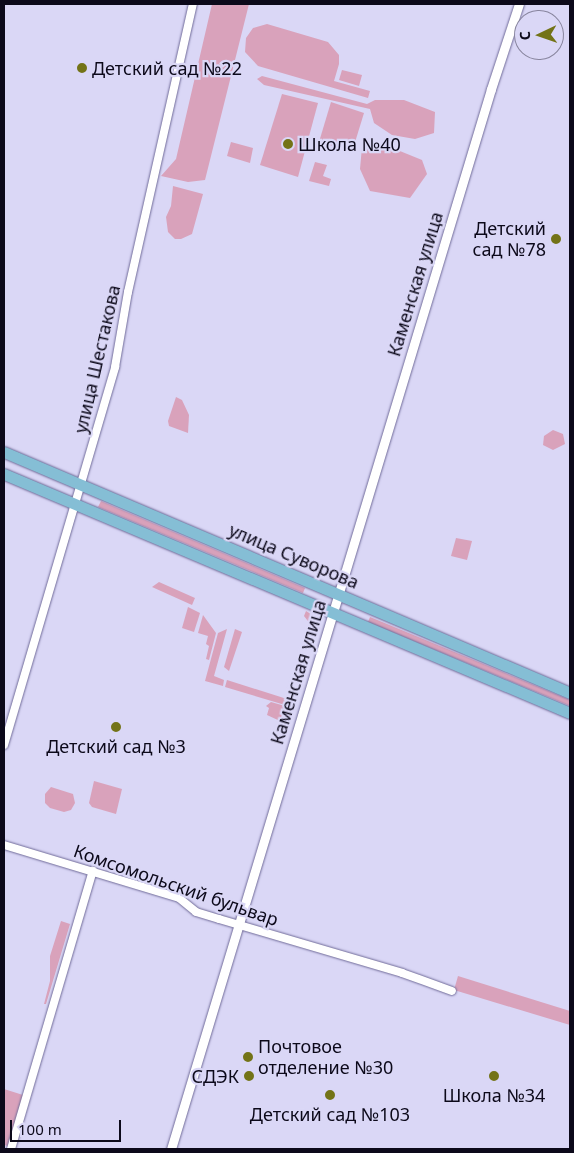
<!DOCTYPE html>
<html>
<head>
<meta charset="utf-8">
<style>
  body { margin:0 }
  #map { position:relative; width:574px; height:1153px; overflow:hidden; background:#dad7f6; font-family:"Noto Sans",sans-serif }
  div>[style] { position:absolute }
  [style*='--x'] { left:calc(var(--x)*1px); top:calc(var(--y)*1px); width:calc(var(--w)*1px); rotate:calc(var(--a)*1deg) }
  .green>* { inset:0; background:#d9a2bb }
  .roads { filter:drop-shadow(0 0 1px #706b99) drop-shadow(0 0 1px #706b99) }
  .minor>* { height:8px; margin:-4px; padding:0 4px; transform-origin:4px; border-radius:4px; background:#fff }
  .tertiary>* { height:9px; margin:-4.5px; padding:0 4.5px; transform-origin:4.5px; border-radius:4.5px; background:#fff }
  .primary>* { height:11px; margin:-5.5px; padding:0 5.5px; transform-origin:5.5px; border-radius:5.5px; background:#85bed5 }
  .dots>* { width:14px; height:14px; translate:-50% -50%; box-sizing:border-box; border:2px solid #dad7f6; border-radius:50% }
  span { translate:-50% -50%; white-space:nowrap; text-align:center; line-height:1.15; -webkit-text-stroke:4.5px #dad7f6; paint-order:stroke }
  .poi-label { font-size:18px; color:#0c091a }
  .left { translate:0 -50%; text-align:left }
  .right { translate:-100% -50%; text-align:right }
  .street-label { font-size:18px; color:#0c091a }
  .frame { position:absolute; inset:0; border:5px solid #0c091a; pointer-events:none }
  .north { position:absolute; left:514px; top:10px; width:50px; height:50px; box-sizing:border-box; background:#dad7f6; border:1px solid #88859e; border-radius:50%; rotate:267deg; font-size:14px; font-weight:700; line-height:20px; text-align:center; color:#0c091a }
  .north::after { content:''; display:block; margin:auto; width:18px; height:22px; background:#737317; clip-path:polygon(50% 0,100% 100%,50% 72%,0 100%) }
  .scale { position:absolute; left:10px; top:1120px; width:111px; height:22px; box-sizing:border-box; border:2px solid #0c091a; border-top:0; padding-left:6px; font-size:15px; line-height:18px; white-space:nowrap; color:#0c091a; -webkit-text-stroke:4px #dad7f6; paint-order:stroke }
</style>
</head>
<body>
<div id="map">
  <div class="green">
    <i style="clip-path:polygon(212px 4px,249px 4px,205px 180px,188px 182px,161px 176px,176px 159px)"></i>
    <i style="clip-path:polygon(267px 24px,328px 42px,339px 55px,339px 64px,334px 81px,370px 91px,368px 98px,258px 66px,245px 52px,246px 38px,253px 28px)"></i>
    <i style="clip-path:polygon(342px 70px,362px 75px,359px 86px,339px 80px)"></i>
    <i style="clip-path:polygon(262px 76px,367px 104px,375px 100px,404px 100px,435px 112px,434px 133px,415px 139px,392px 135px,374px 123px,370px 109px,264px 85px,257px 79px)"></i>
    <i style="clip-path:polygon(282px 94px,318px 103px,298px 177px,260px 165px)"></i>
    <i style="clip-path:polygon(331px 102px,364px 113px,352px 152px,319px 142px)"></i>
    <i style="clip-path:polygon(231px 142px,253px 148px,250px 163px,227px 156px)"></i>
    <i style="clip-path:polygon(362px 147px,390px 147px,422px 160px,427px 174px,410px 198px,370px 191px,360px 169px)"></i>
    <i style="clip-path:polygon(315px 162px,327px 165px,323px 176px,331px 179px,329px 186px,309px 181px)"></i>
    <i style="clip-path:polygon(173px 186px,203px 194px,192px 234px,181px 239px,175px 239px,168px 232px,166px 217px,171px 206px)"></i>
    <i style="clip-path:polygon(176px 397px,182px 400px,189px 415px,188px 433px,169px 426px,168px 421px)"></i>
    <i style="clip-path:polygon(553px 430px,563px 434px,565px 444px,553px 450px,543px 445px,544px 436px)"></i>
    <i style="clip-path:polygon(101px 501px,305px 588px,303px 593px,98px 507px)"></i>
    <i style="clip-path:polygon(456px 538px,472px 541px,467px 560px,451px 556px)"></i>
    <i style="clip-path:polygon(159px 582px,195px 598px,192px 605px,152px 587px)"></i>
    <i style="clip-path:polygon(188px 607px,200px 613px,194px 632px,182px 628px)"></i>
    <i style="clip-path:polygon(306px 611px,317px 618px,320px 624px,319px 632px,314px 629px,304px 616px)"></i>
    <i style="clip-path:polygon(203px 615px,216px 633px,209px 660px,206px 659px,209px 646px,206px 644px,208px 636px,198px 633px)"></i>
    <i style="clip-path:polygon(370px 617px,570px 700px,570px 706px,368px 622px)"></i>
    <i style="clip-path:polygon(227px 629px,214px 676px,224px 680px,223px 686px,205px 681px,218px 633px)"></i>
    <i style="clip-path:polygon(235px 629px,242px 632px,229px 671px,224px 667px)"></i>
    <i style="clip-path:polygon(227px 680px,287px 699px,285px 705px,225px 687px)"></i>
    <i style="clip-path:polygon(271px 702px,285px 706px,280px 721px,267px 715px,269px 708px,266px 706px)"></i>
    <i style="clip-path:polygon(94px 781px,122px 789px,116px 814px,92px 807px,89px 803px)"></i>
    <i style="clip-path:polygon(51px 787px,73px 794px,75px 803px,71px 810px,64px 812px,50px 808px,45px 803px,45px 794px)"></i>
    <i style="clip-path:polygon(61px 921px,70px 924px,46px 1004px,44px 1004px,50px 981px,50px 956px)"></i>
    <i style="clip-path:polygon(458px 976px,570px 1011px,570px 1025px,454px 990px)"></i>
    <i style="clip-path:polygon(4px 1089px,23px 1095px,8px 1146px,4px 1145px)"></i>
  </div>
  <div class="roads">
    <div class="minor">
      <i style="--x:4;--y:745;--w:394;--a:-73.6"></i>
      <i style="--x:115;--y:367;--w:76;--a:-80.2"></i>
      <i style="--x:128;--y:292;--w:295;--a:-77.3"></i>
      <i style="--x:4;--y:845;--w:183;--a:16.8"></i>
      <i style="--x:179;--y:898;--w:22;--a:39"></i>
      <i style="--x:196;--y:912;--w:24;--a:17"></i>
      <i style="--x:219;--y:919;--w:191;--a:16.4"></i>
      <i style="--x:402;--y:973;--w:53;--a:19.8"></i>
      <i style="--x:11;--y:1149;--w:290;--a:-73.6"></i>
    </div>
    <div class="tertiary">
      <i style="--x:171;--y:1149;--w:1107;--a:-73.2"></i>
      <i style="--x:491;--y:89;--w:89;--a:-71.8"></i>
    </div>
    <div class="primary">
      <i style="--x:4;--y:452;--w:615;--a:23.06"></i>
      <i style="--x:4;--y:474;--w:614;--a:22.89"></i>
    </div>
  </div>
  <div class="dots">
    <i style="left:82px;top:68px;background:#737317"></i>
    <i style="left:288px;top:144px;background:#737317"></i>
    <i style="left:556px;top:239px;background:#737317"></i>
    <i style="left:116px;top:727px;background:#737317"></i>
    <i style="left:248px;top:1057px;background:#737317"></i>
    <i style="left:249px;top:1076px;background:#737317"></i>
    <i style="left:494px;top:1076px;background:#737317"></i>
    <i style="left:330px;top:1095px;background:#737317"></i>
  </div>
  <div class="poi-label">
    <span class="left" style="left:92px;top:68px">Детский сад №22</span>
    <span class="left" style="left:298px;top:144px">Школа №40</span>
    <span class="right" style="left:546px;top:239px">Детский<br>сад №78</span>
    <span style="left:116px;top:746px">Детский сад №3</span>
    <span class="left" style="left:258px;top:1057px">Почтовое<br>отделение №30</span>
    <span class="right" style="left:239px;top:1076px">СДЭК</span>
    <span style="left:494px;top:1095px">Школа №34</span>
    <span style="left:330px;top:1114px">Детский сад №103</span>
  </div>
  <div class="street-label">
    <span style="left:415px;top:284px;rotate:-73deg">Каменская улица</span>
    <span style="left:97px;top:359px;rotate:-77deg">улица Шестакова</span>
    <span style="left:294px;top:556px;rotate:23deg">улица Суворова</span>
    <span style="left:298px;top:672px;rotate:-73deg">Каменская улица</span>
    <span style="left:176px;top:885px;rotate:19deg">Комсомольский бульвар</span>
  </div>
  <div class="frame"></div>
  <div class="north">С</div>
  <div class="scale">100 m</div>
</div>
</body>
</html>
